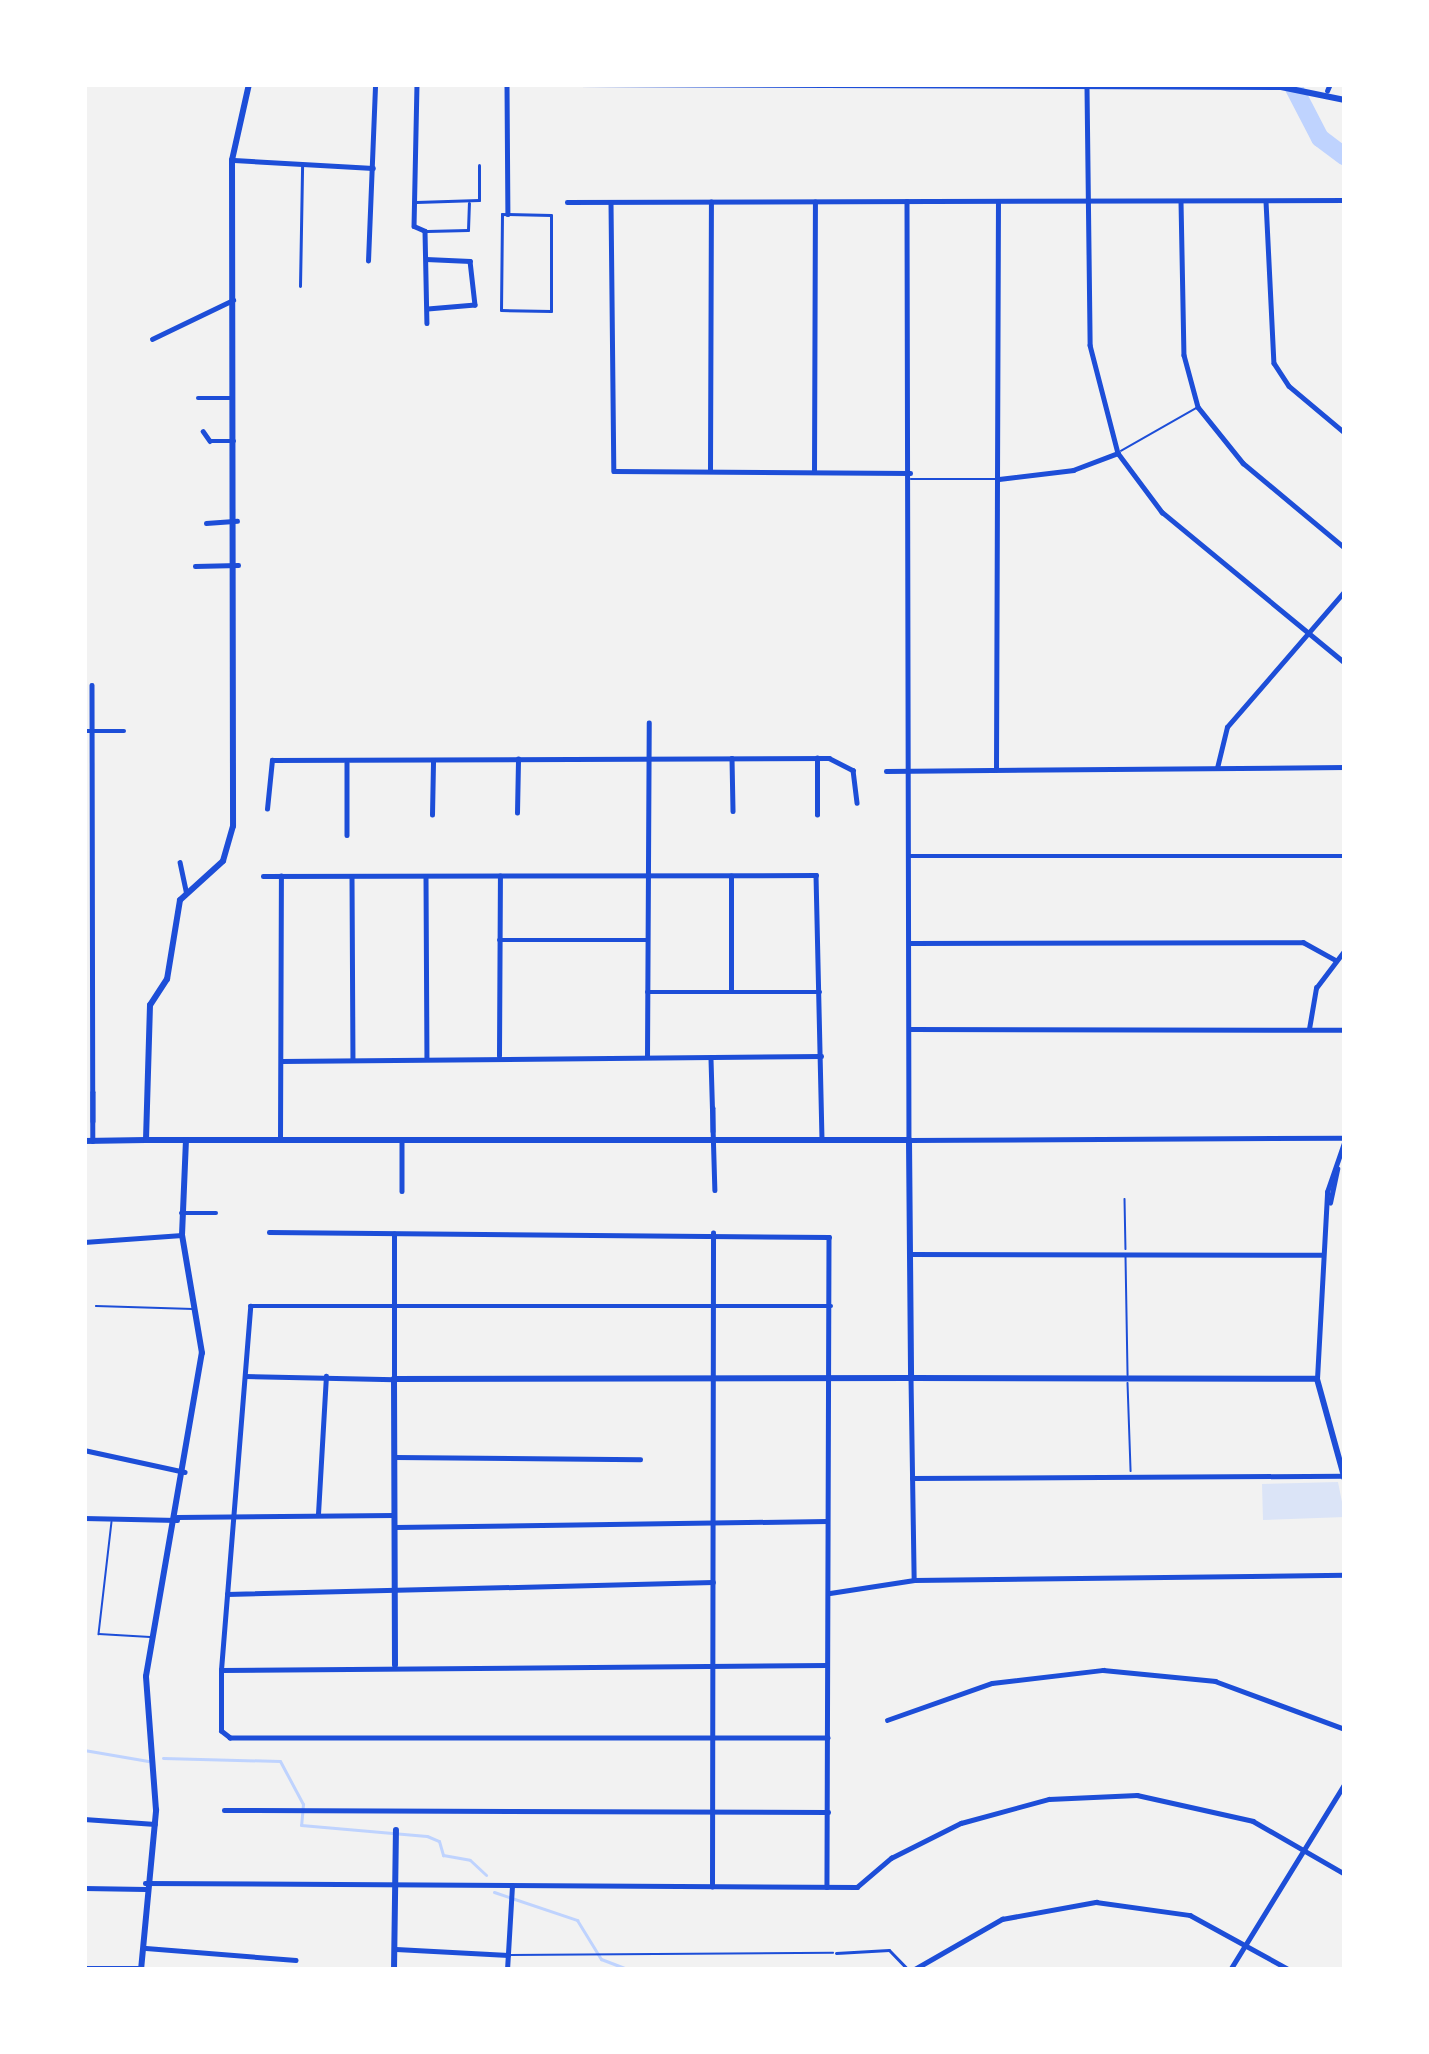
<!DOCTYPE html>
<html>
<head>
<meta charset="utf-8">
<style>
  body { margin:0 }
  #map { position:relative; width:1429px; height:2054px; overflow:hidden; background:#f2f2f2; font-family:"Varela Round",sans-serif }
  div>[style] { position:absolute }
  [style*='--x'] { left:calc(var(--x)*1px); top:calc(var(--y)*1px); width:calc(var(--w)*1px); rotate:calc(var(--a)*1deg) }
  .green>* { inset:0; background:#dbe4f7 }
  .stream>* { height:3px; margin:-1.5px; padding:0 1.5px; transform-origin:1.5px; border-radius:1.5px; background:#bfd3fe }
  .river>* { height:18px; margin:-9px; padding:0 9px; transform-origin:9px; border-radius:9px; background:#bfd3fe }
  .service>* { height:1.5px; margin:-0.75px; padding:0 0.75px; transform-origin:0.75px; border-radius:0.75px; background:#1d4ed8 }
  .pedestrian>* { height:3px; margin:-1.5px; padding:0 1.5px; transform-origin:1.5px; border-radius:1.5px; background:#1d4ed8 }
  .minor>* { height:4.5px; margin:-2.25px; padding:0 2.25px; transform-origin:2.25px; border-radius:2.25px; background:#1d4ed8 }
  .tertiary>* { height:6px; margin:-3px; padding:0 3px; transform-origin:3px; border-radius:3px; background:#1d4ed8 }
  .secondary>* { height:6px; margin:-3px; padding:0 3px; transform-origin:3px; border-radius:3px; background:#1d4ed8 }
  span { translate:-50% -50%; white-space:nowrap; text-align:center; line-height:1.15; -webkit-text-stroke:10px #fff; paint-order:stroke }
  .frame { position:absolute; inset:0; border:87px solid #fff; pointer-events:none }
</style>
</head>
<body>
<div id="map">
  <div class="green">
    <i style="clip-path:polygon(1338px 1482px,1345px 1517px,1263px 1520px,1262px 1484px)"></i>
  </div>
  <div class="stream">
    <i style="--x:84;--y:1541;--w:17;--a:90"></i>
    <i style="--x:84;--y:1750;--w:65;--a:9.8"></i>
    <i style="--x:163;--y:1758;--w:117;--a:1.5"></i>
    <i style="--x:280;--y:1761;--w:49;--a:61.9"></i>
    <i style="--x:303;--y:1804;--w:21;--a:95"></i>
    <i style="--x:301;--y:1825;--w:126;--a:5"></i>
    <i style="--x:427;--y:1836;--w:13;--a:23"></i>
    <i style="--x:439;--y:1841;--w:15;--a:74"></i>
    <i style="--x:443;--y:1855;--w:27;--a:10"></i>
    <i style="--x:470;--y:1860;--w:22;--a:43"></i>
    <i style="--x:494;--y:1892;--w:88;--a:18.6"></i>
    <i style="--x:577;--y:1920;--w:46;--a:58.4"></i>
    <i style="--x:601;--y:1959;--w:30;--a:21"></i>
  </div>
  <div class="river">
    <i style="--x:1292;--y:84;--w:61;--a:62.6"></i>
    <i style="--x:1320;--y:138;--w:31;--a:37"></i>
  </div>
  <div class="service">
    <i style="--x:1121;--y:451;--w:89;--a:-29.7"></i>
    <i style="--x:911;--y:479;--w:86;--a:0"></i>
    <i style="--x:1125;--y:1199;--w:50;--a:88.9"></i>
    <i style="--x:1126;--y:1257;--w:118;--a:89"></i>
    <i style="--x:96;--y:1306;--w:97;--a:1.8"></i>
    <i style="--x:1128;--y:1383;--w:88;--a:88"></i>
    <i style="--x:112;--y:1522;--w:113;--a:96.6"></i>
    <i style="--x:99;--y:1634;--w:51;--a:3.4"></i>
    <i style="--x:510;--y:1955;--w:323;--a:-0.4"></i>
  </div>
  <div class="pedestrian">
    <i style="--x:416;--y:202;--w:63;--a:-1.8"></i>
    <i style="--x:479;--y:200;--w:35;--a:-90"></i>
    <i style="--x:502;--y:214;--w:49;--a:1.2"></i>
    <i style="--x:551;--y:215;--w:96;--a:90"></i>
    <i style="--x:551;--y:311;--w:50;--a:-178.9"></i>
    <i style="--x:501;--y:310;--w:96;--a:-89.4"></i>
    <i style="--x:427;--y:231;--w:41;--a:-1.4"></i>
    <i style="--x:468;--y:230;--w:27;--a:-88"></i>
    <i style="--x:300;--y:286;--w:120;--a:-89"></i>
    <i style="--x:836;--y:1953;--w:53;--a:-3.2"></i>
    <i style="--x:889;--y:1950;--w:28;--a:46"></i>
  </div>
  <div class="minor">
    <i style="--x:417;--y:84;--w:142;--a:91.2"></i>
    <i style="--x:414;--y:226;--w:12;--a:24"></i>
    <i style="--x:425;--y:231;--w:92;--a:88.8"></i>
    <i style="--x:507;--y:84;--w:130;--a:89.6"></i>
    <i style="--x:1087;--y:87;--w:258;--a:89.3"></i>
    <i style="--x:1090;--y:345;--w:112;--a:75.5"></i>
    <i style="--x:1118;--y:453;--w:74;--a:53.3"></i>
    <i style="--x:1162;--y:512;--w:237;--a:39.5"></i>
    <i style="--x:1327;--y:91;--w:8;--a:-67"></i>
    <i style="--x:234;--y:160;--w:139;--a:3.3"></i>
    <i style="--x:907;--y:201;--w:939;--a:89.88"></i>
    <i style="--x:909;--y:1140;--w:436;--a:-0.3"></i>
    <i style="--x:1181;--y:201;--w:154;--a:88.9"></i>
    <i style="--x:1184;--y:355;--w:54;--a:74.9"></i>
    <i style="--x:1198;--y:407;--w:72;--a:51.2"></i>
    <i style="--x:1243;--y:463;--w:133;--a:39.8"></i>
    <i style="--x:1266;--y:201;--w:162;--a:87.2"></i>
    <i style="--x:1274;--y:363;--w:27;--a:57"></i>
    <i style="--x:1289;--y:386;--w:73;--a:40"></i>
    <i style="--x:567;--y:202;--w:778;--a:-0.15"></i>
    <i style="--x:611;--y:202;--w:269;--a:89.4"></i>
    <i style="--x:614;--y:471;--w:296;--a:0.4"></i>
    <i style="--x:426;--y:259;--w:44;--a:2.6"></i>
    <i style="--x:470;--y:261;--w:44;--a:83.5"></i>
    <i style="--x:475;--y:305;--w:47;--a:175.1"></i>
    <i style="--x:368;--y:261;--w:177;--a:-87.7"></i>
    <i style="--x:152;--y:339;--w:90;--a:-25.7"></i>
    <i style="--x:198;--y:398;--w:34;--a:0"></i>
    <i style="--x:203;--y:431;--w:12;--a:55"></i>
    <i style="--x:210;--y:441;--w:24;--a:0"></i>
    <i style="--x:710;--y:471;--w:269;--a:-89.8"></i>
    <i style="--x:814;--y:472;--w:270;--a:-89.8"></i>
    <i style="--x:999;--y:479;--w:75;--a:-6.9"></i>
    <i style="--x:1073;--y:470;--w:48;--a:-20.7"></i>
    <i style="--x:206;--y:523;--w:31;--a:-4"></i>
    <i style="--x:195;--y:566;--w:43;--a:-1.3"></i>
    <i style="--x:92;--y:685;--w:456;--a:89.9"></i>
    <i style="--x:84;--y:731;--w:40;--a:0"></i>
    <i style="--x:732;--y:758;--w:53;--a:88.9"></i>
    <i style="--x:347;--y:763;--w:72;--a:90"></i>
    <i style="--x:1217;--y:768;--w:42;--a:-76.3"></i>
    <i style="--x:1227;--y:727;--w:180;--a:-49.1"></i>
    <i style="--x:996;--y:770;--w:568;--a:-89.8"></i>
    <i style="--x:886;--y:771;--w:459;--a:-0.5"></i>
    <i style="--x:267;--y:809;--w:49;--a:-84.2"></i>
    <i style="--x:272;--y:760;--w:557;--a:-0.21"></i>
    <i style="--x:829;--y:758;--w:27;--a:27"></i>
    <i style="--x:853;--y:770;--w:33;--a:83"></i>
    <i style="--x:517;--y:813;--w:54;--a:-88.9"></i>
    <i style="--x:432;--y:815;--w:54;--a:-88.9"></i>
    <i style="--x:817;--y:815;--w:57;--a:-90"></i>
    <i style="--x:911;--y:856;--w:434;--a:0"></i>
    <i style="--x:180;--y:862;--w:30;--a:78"></i>
    <i style="--x:263;--y:876;--w:553;--a:-0.1"></i>
    <i style="--x:816;--y:875;--w:265;--a:88.7"></i>
    <i style="--x:352;--y:876;--w:184;--a:89.7"></i>
    <i style="--x:426;--y:876;--w:183;--a:89.7"></i>
    <i style="--x:499;--y:940;--w:149;--a:0"></i>
    <i style="--x:911;--y:943;--w:392;--a:-0.1"></i>
    <i style="--x:1303;--y:942;--w:38;--a:29"></i>
    <i style="--x:731;--y:990;--w:114;--a:-90"></i>
    <i style="--x:647;--y:992;--w:173;--a:0"></i>
    <i style="--x:911;--y:1029;--w:434;--a:0.1"></i>
    <i style="--x:1309;--y:1029;--w:42;--a:-80.3"></i>
    <i style="--x:1316;--y:988;--w:48;--a:-52.7"></i>
    <i style="--x:499;--y:1056;--w:180;--a:-89.7"></i>
    <i style="--x:647;--y:1057;--w:334;--a:-89.7"></i>
    <i style="--x:711;--y:1059;--w:131;--a:88.3"></i>
    <i style="--x:281;--y:1061;--w:540;--a:-0.53"></i>
    <i style="--x:93;--y:1092;--w:29;--a:90"></i>
    <i style="--x:713;--y:1108;--w:23;--a:90"></i>
    <i style="--x:280;--y:1140;--w:264;--a:-89.8"></i>
    <i style="--x:402;--y:1140;--w:51;--a:90"></i>
    <i style="--x:1330;--y:1203;--w:35;--a:-78"></i>
    <i style="--x:181;--y:1213;--w:35;--a:0"></i>
    <i style="--x:269;--y:1232;--w:560;--a:0.51"></i>
    <i style="--x:829;--y:1237;--w:650;--a:90.18"></i>
    <i style="--x:84;--y:1242;--w:98;--a:-4.1"></i>
    <i style="--x:910;--y:1254;--w:413;--a:0.1"></i>
    <i style="--x:245;--y:1376;--w:149;--a:1.2"></i>
    <i style="--x:394;--y:1379;--w:145;--a:-90"></i>
    <i style="--x:911;--y:1378;--w:202;--a:89.1"></i>
    <i style="--x:1317;--y:1379;--w:187;--a:-86.9"></i>
    <i style="--x:1327;--y:1192;--w:55;--a:-70.9"></i>
    <i style="--x:84;--y:1450;--w:103;--a:12.3"></i>
    <i style="--x:395;--y:1457;--w:245;--a:0.5"></i>
    <i style="--x:912;--y:1478;--w:431;--a:-0.3"></i>
    <i style="--x:318;--y:1514;--w:138;--a:-86.7"></i>
    <i style="--x:177;--y:1517;--w:217;--a:-0.5"></i>
    <i style="--x:84;--y:1518;--w:93;--a:1.2"></i>
    <i style="--x:395;--y:1527;--w:432;--a:-0.8"></i>
    <i style="--x:830;--y:1593;--w:85;--a:-8.8"></i>
    <i style="--x:914;--y:1580;--w:431;--a:-0.7"></i>
    <i style="--x:227;--y:1594;--w:486;--a:-1.4"></i>
    <i style="--x:221;--y:1670;--w:606;--a:-0.47"></i>
    <i style="--x:887;--y:1720;--w:111;--a:-19.4"></i>
    <i style="--x:992;--y:1683;--w:112;--a:-6.7"></i>
    <i style="--x:1103;--y:1670;--w:113;--a:5.6"></i>
    <i style="--x:1215;--y:1681;--w:139;--a:20.3"></i>
    <i style="--x:828;--y:1738;--w:598;--a:180"></i>
    <i style="--x:230;--y:1738;--w:11;--a:-142"></i>
    <i style="--x:221;--y:1731;--w:61;--a:-90"></i>
    <i style="--x:221;--y:1670;--w:365;--a:-85.4"></i>
    <i style="--x:250;--y:1306;--w:581;--a:0"></i>
    <i style="--x:224;--y:1810;--w:604;--a:0.19"></i>
    <i style="--x:84;--y:1819;--w:71;--a:4"></i>
    <i style="--x:145;--y:1883;--w:712;--a:0.32"></i>
    <i style="--x:857;--y:1887;--w:45;--a:-40.5"></i>
    <i style="--x:891;--y:1858;--w:78;--a:-26.6"></i>
    <i style="--x:961;--y:1823;--w:91;--a:-15.3"></i>
    <i style="--x:1049;--y:1799;--w:88;--a:-2.6"></i>
    <i style="--x:1137;--y:1795;--w:119;--a:12.6"></i>
    <i style="--x:1253;--y:1821;--w:106;--a:29.9"></i>
    <i style="--x:712;--y:1887;--w:654;--a:-89.91"></i>
    <i style="--x:84;--y:1888;--w:61;--a:0.9"></i>
    <i style="--x:146;--y:1948;--w:150;--a:4.6"></i>
    <i style="--x:396;--y:1949;--w:112;--a:3.1"></i>
    <i style="--x:84;--y:1968;--w:57;--a:0"></i>
    <i style="--x:507;--y:1970;--w:84;--a:-86.6"></i>
    <i style="--x:913;--y:1970;--w:103;--a:-29.8"></i>
    <i style="--x:1002;--y:1919;--w:96;--a:-10.3"></i>
    <i style="--x:1096;--y:1902;--w:95;--a:7.9"></i>
    <i style="--x:1190;--y:1915;--w:114;--a:28.8"></i>
    <i style="--x:1230;--y:1970;--w:220;--a:-58.4"></i>
  </div>
  <div class="tertiary">
    <i style="--x:84;--y:1141;--w:62;--a:-0.9"></i>
    <i style="--x:395;--y:1665;--w:286;--a:-90.2"></i>
    <i style="--x:394;--y:1379;--w:517;--a:-0.11"></i>
    <i style="--x:394;--y:1970;--w:140;--a:-89.2"></i>
  </div>
  <div class="secondary">
    <i style="--x:249;--y:84;--w:78;--a:102.6"></i>
    <i style="--x:232;--y:160;--w:666;--a:89.91"></i>
    <i style="--x:233;--y:826;--w:36;--a:106"></i>
    <i style="--x:223;--y:861;--w:58;--a:137.8"></i>
    <i style="--x:180;--y:900;--w:80;--a:99.3"></i>
    <i style="--x:167;--y:979;--w:31;--a:123"></i>
    <i style="--x:150;--y:1005;--w:135;--a:91.7"></i>
    <i style="--x:146;--y:1140;--w:763;--a:0"></i>
    <i style="--x:909;--y:1140;--w:238;--a:89.5"></i>
    <i style="--x:911;--y:1378;--w:406;--a:0.1"></i>
    <i style="--x:1317;--y:1379;--w:105;--a:74.5"></i>
    <i style="--x:576;--y:84;--w:705;--a:0.24"></i>
    <i style="--x:1281;--y:87;--w:65;--a:11.5"></i>
    <i style="--x:141;--y:1970;--w:161;--a:-84.6"></i>
    <i style="--x:156;--y:1810;--w:134;--a:-94.3"></i>
    <i style="--x:146;--y:1676;--w:328;--a:-80.2"></i>
    <i style="--x:202;--y:1353;--w:120;--a:-99.6"></i>
    <i style="--x:182;--y:1235;--w:95;--a:-87.6"></i>
  </div>
  <div class="frame"></div>
</div>
</body>
</html>
